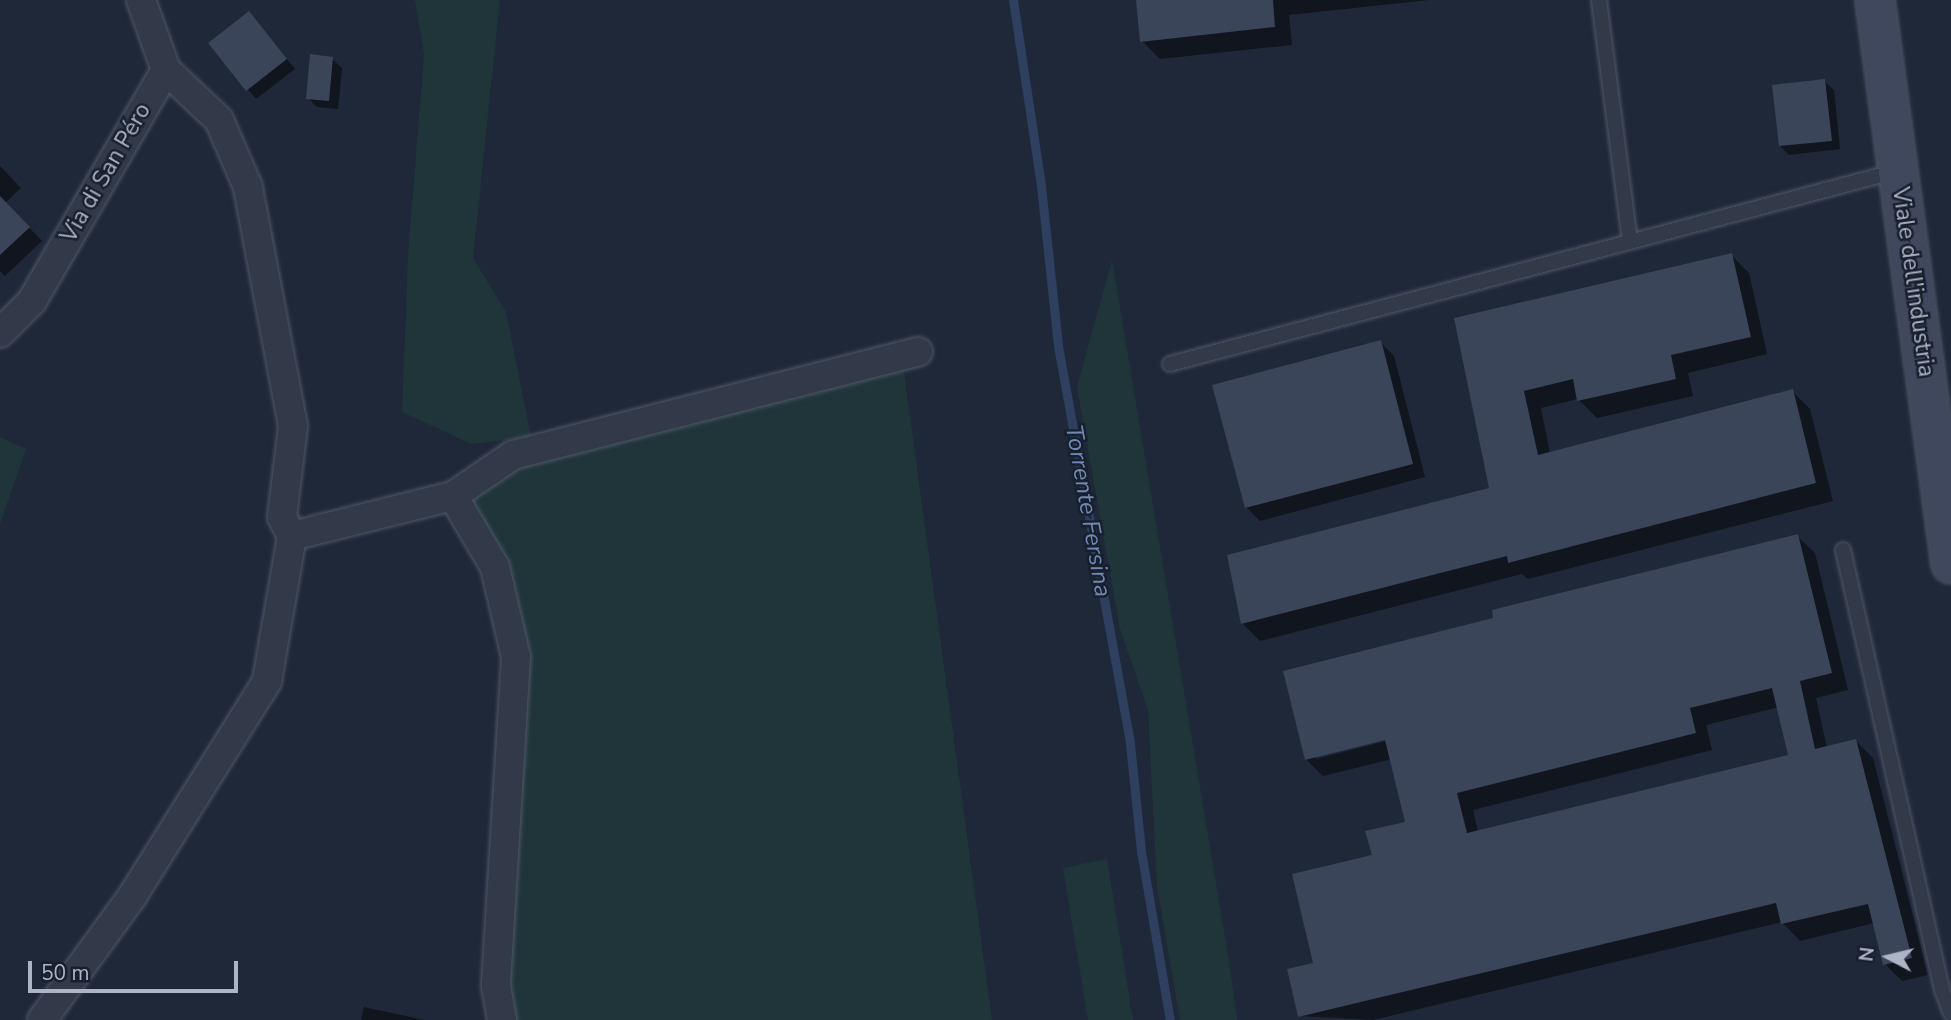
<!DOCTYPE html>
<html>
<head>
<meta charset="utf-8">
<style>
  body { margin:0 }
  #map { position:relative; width:1951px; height:1020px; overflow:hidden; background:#1e2839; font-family:"Nunito Sans",sans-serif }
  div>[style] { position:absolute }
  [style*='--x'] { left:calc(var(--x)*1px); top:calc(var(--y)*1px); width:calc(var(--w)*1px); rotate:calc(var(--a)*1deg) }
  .green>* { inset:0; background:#20353a }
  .shadow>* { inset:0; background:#0007 }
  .stream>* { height:9px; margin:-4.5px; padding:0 4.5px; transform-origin:4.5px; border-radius:4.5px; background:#2e3f60 }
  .building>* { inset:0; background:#3a4559 }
  .roads { filter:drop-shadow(0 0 2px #4f5767) drop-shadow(0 0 2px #4f5767) }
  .lane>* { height:14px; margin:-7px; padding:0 7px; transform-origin:7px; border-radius:7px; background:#323a49 }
  .street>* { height:28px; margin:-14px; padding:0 14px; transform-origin:14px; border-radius:14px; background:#323a49 }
  .secondary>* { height:38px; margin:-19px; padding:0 19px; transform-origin:19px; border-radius:19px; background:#3f485d }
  span { translate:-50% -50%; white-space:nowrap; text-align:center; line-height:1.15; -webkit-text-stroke:5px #181f2e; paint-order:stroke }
  .street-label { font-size:23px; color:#acb4c6 }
  .water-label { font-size:24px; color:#7188b2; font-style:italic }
  .north { position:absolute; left:1853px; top:922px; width:70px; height:70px; -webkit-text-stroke:5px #181f2e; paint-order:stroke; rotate:277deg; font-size:19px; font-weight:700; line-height:28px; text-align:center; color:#acb4c6 }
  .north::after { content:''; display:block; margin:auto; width:24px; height:32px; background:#acb4c6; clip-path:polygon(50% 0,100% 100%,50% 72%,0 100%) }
  .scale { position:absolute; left:28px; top:961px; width:210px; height:32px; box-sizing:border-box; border:4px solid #acb4c6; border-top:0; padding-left:9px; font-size:21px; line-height:24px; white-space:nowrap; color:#acb4c6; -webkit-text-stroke:5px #181f2e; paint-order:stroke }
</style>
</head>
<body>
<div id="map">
  <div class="green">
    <i style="clip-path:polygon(415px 0,500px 0,473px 258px,506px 312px,531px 437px,472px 444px,402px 412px,408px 256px,424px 54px)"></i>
    <i style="clip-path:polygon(1112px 260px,1229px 961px,1237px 1020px,1180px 1020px,1157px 886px,1148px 710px,1120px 629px,1077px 387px)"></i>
    <i style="clip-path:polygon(903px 365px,992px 1020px,510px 1020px,505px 986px,519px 705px,529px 646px,499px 565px,460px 497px,515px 459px)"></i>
    <i style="clip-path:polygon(0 437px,26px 449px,0 524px)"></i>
    <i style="clip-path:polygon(1107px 859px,1133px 1020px,1088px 1020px,1063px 868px)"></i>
  </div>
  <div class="shadow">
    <i style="clip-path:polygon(1138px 0,1429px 0,1289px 15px,1292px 45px,1160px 59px,1142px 41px)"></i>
    <i style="clip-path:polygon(249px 13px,295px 69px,256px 99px,211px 44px)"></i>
    <i style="clip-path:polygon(332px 59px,342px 68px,338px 109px,317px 107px,308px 98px)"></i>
    <i style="clip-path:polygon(1824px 81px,1834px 90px,1840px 149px,1789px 155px,1780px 146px)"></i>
    <i style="clip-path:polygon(0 166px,21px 188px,5px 203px,42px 241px,5px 276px,0 271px)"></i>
    <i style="clip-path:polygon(1731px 255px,1749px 273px,1767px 354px,1688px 373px,1693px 396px,1597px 418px,1578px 399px,1541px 408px,1550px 453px,1792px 391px,1810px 409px,1833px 501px,1528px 579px,1522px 574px,1260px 641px,1242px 623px,1491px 489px,1456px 319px)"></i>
    <i style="clip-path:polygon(1380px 342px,1394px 356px,1425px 477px,1260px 521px,1246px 507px)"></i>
    <i style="clip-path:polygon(evenodd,1797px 536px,1815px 553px,1848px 690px,1816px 698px,1827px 748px,1856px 741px,1873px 758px,1928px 975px,1902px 981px,1885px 964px,1874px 923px,1800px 941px,1782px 922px,1373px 1020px,1300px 1016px,1315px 964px,1374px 856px,1407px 823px,1392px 759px,1323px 776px,1306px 759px,1495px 620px,1797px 536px,1779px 707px,1791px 757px,1478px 832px,1473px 810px,1712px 750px,1706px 725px,1779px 707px,1797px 536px,1394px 736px,1394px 739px,1316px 759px,1316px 755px,1394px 736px)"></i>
    <i style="clip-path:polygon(364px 1007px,424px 1020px,361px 1020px)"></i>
  </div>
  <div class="stream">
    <i style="--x:1013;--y:0;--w:188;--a:81.4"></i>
    <i style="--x:1041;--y:186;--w:161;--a:83.9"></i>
    <i style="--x:1058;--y:346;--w:404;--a:79.7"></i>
    <i style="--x:1130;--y:744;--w:108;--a:84.1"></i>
    <i style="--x:1141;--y:851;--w:171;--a:80.3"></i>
  </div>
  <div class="building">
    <i style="clip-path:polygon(1136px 0,1273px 0,1275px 27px,1140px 42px)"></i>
    <i style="clip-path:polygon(249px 11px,287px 59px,246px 91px,208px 43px)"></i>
    <i style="clip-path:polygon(310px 54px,333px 57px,329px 101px,306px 99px)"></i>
    <i style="clip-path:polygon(1825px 79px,1832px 141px,1779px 146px,1772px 85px)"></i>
    <i style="clip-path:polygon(0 196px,30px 227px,0 255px)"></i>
    <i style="clip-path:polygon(1732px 253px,1751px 337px,1671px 355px,1676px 379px,1577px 401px,1573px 379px,1524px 391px,1538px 455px,1793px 389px,1816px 483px,1508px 563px,1507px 556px,1241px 624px,1227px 555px,1489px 488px,1454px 318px)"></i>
    <i style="clip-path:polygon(1381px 340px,1413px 464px,1245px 508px,1212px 385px)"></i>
    <i style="clip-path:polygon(evenodd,1798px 534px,1832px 673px,1800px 681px,1815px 749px,1856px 739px,1912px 958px,1883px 965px,1868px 904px,1781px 924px,1776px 903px,1298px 1017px,1287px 969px,1313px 963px,1292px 874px,1372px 855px,1365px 831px,1405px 822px,1385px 740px,1305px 760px,1283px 671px,1493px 618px,1492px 610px,1798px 534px,1772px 688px,1788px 755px,1467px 833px,1457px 793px,1696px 733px,1690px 708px,1772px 688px)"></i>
  </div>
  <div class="roads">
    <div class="lane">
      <i style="--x:1599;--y:0;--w:244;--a:82.7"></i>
      <i style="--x:1170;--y:364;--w:752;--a:-14.87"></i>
      <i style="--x:1843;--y:550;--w:451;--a:77.3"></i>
      <i style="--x:1942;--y:990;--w:25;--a:69"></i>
    </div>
    <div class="street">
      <i style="--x:0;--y:333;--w:45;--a:-45"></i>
      <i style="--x:32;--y:301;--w:267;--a:-59.9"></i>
      <i style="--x:453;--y:496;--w:82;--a:59.4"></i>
      <i style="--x:495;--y:567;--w:92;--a:76.9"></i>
      <i style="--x:516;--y:657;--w:330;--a:93.5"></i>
      <i style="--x:496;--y:986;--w:35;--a:80"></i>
      <i style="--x:292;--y:536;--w:166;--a:-14"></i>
      <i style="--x:453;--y:496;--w:73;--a:-34.3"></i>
      <i style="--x:513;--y:455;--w:418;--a:-14.3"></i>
      <i style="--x:42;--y:1020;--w:155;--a:-53.9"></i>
      <i style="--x:133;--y:895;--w:252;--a:-57.9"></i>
      <i style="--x:267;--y:681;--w:147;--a:-80.2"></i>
      <i style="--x:292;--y:536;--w:21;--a:-118"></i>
      <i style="--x:282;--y:517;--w:92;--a:-83.1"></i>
      <i style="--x:293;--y:426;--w:243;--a:-100.7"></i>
      <i style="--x:248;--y:187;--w:73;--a:-113.4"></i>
      <i style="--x:219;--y:120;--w:73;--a:-136.7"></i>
      <i style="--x:166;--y:70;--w:74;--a:-109.7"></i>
    </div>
    <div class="secondary">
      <i style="--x:1875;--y:0;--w:569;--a:82.33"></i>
    </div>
  </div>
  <div class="street-label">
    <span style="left:106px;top:173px;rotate:-60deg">Via di San Péro</span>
    <span style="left:1913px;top:282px;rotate:82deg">Viale dell'industria</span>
  </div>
  <div class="water-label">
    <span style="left:1088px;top:511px;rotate:80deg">Torrente Fersina</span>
  </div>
  <div class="north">N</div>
  <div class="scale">50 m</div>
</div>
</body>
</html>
